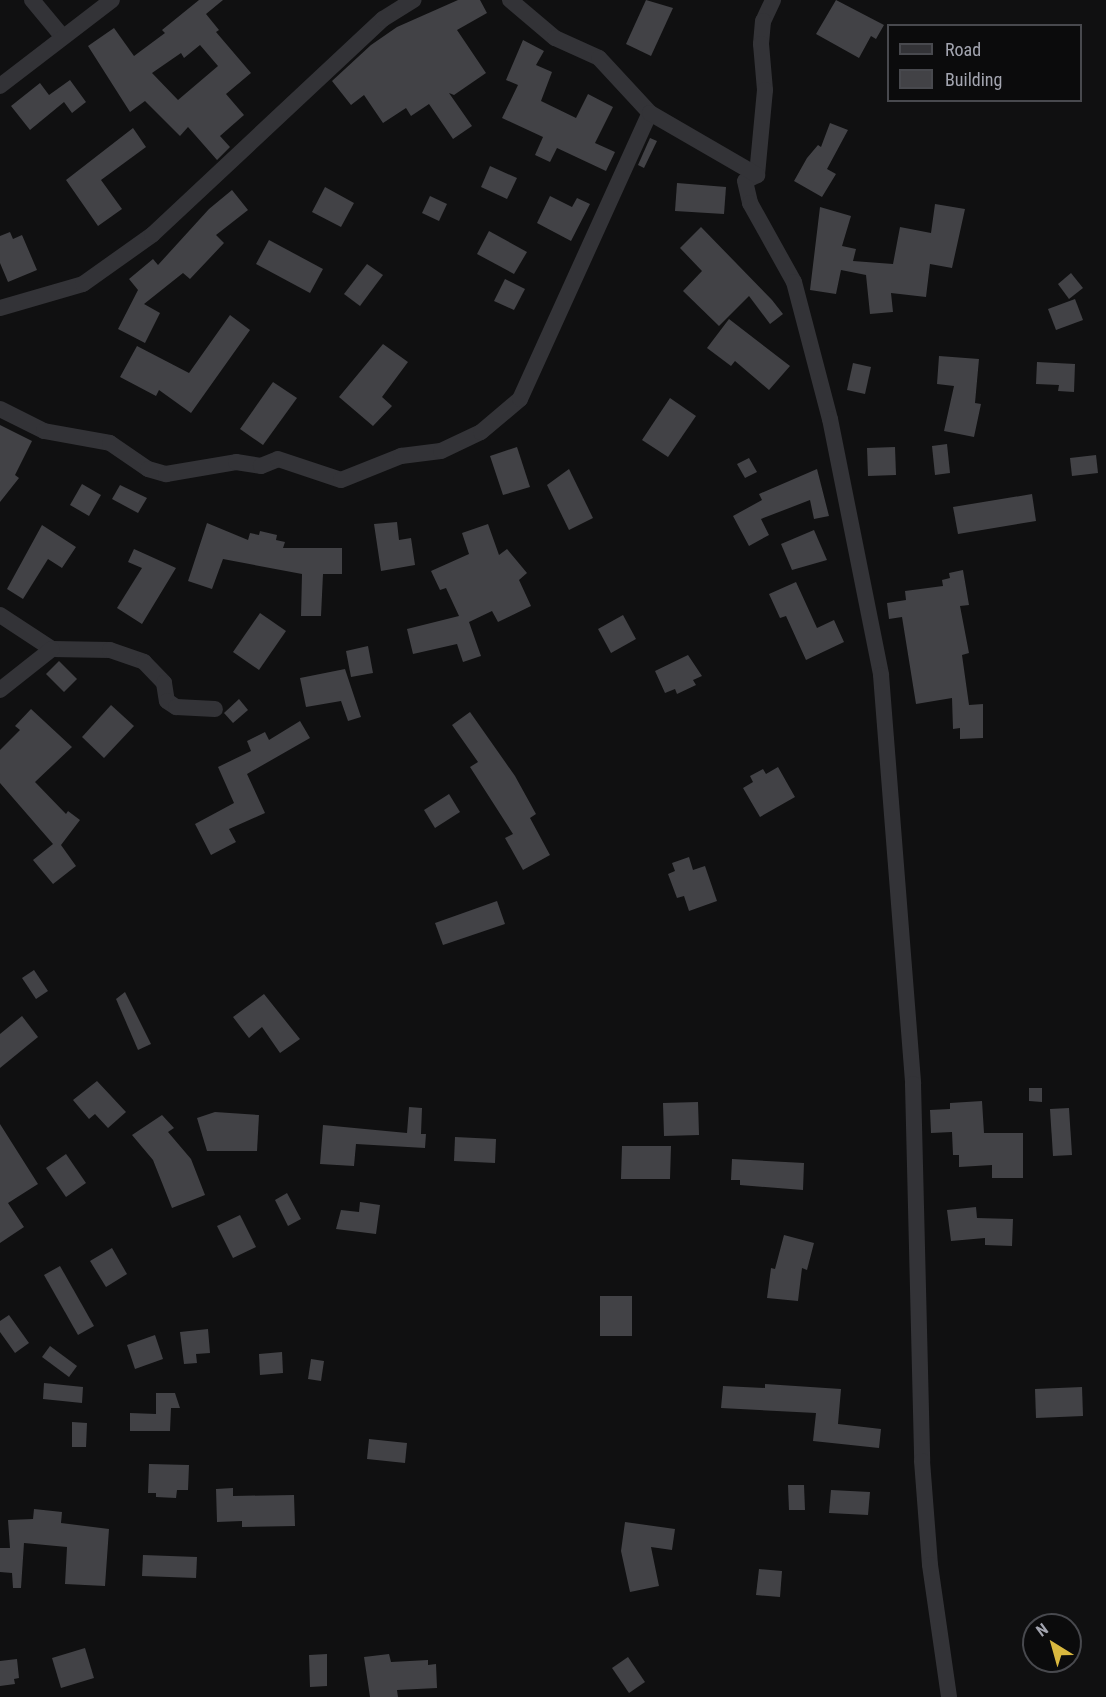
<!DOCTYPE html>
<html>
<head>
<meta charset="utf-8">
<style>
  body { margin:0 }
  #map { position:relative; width:1106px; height:1697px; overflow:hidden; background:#101011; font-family:"Roboto Condensed",sans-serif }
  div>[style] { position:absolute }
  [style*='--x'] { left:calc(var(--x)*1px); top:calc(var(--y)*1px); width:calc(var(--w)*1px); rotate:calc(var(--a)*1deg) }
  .building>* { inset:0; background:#424246 }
  .minor>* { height:16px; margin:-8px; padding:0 8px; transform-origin:8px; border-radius:8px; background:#333337 }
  span { translate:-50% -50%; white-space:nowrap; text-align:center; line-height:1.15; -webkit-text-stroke:4.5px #0b0b0c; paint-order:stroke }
  .legend { position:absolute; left:887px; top:24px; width:195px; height:78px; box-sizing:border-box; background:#0b0b0c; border:2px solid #48494e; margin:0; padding:8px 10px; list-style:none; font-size:18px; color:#a3a5b0 }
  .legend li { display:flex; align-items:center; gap:12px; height:30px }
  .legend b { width:30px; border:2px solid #48494e }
  .north { position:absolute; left:1022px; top:1613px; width:60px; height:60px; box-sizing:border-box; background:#0b0b0c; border:2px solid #48494e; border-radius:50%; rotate:323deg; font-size:16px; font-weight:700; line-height:24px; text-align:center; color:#a3a5b0 }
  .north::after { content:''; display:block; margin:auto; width:21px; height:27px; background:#d9b83f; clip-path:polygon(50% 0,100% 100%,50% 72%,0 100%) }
</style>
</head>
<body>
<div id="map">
  <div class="building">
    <i style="clip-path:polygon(evenodd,199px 0,223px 0,206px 14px,219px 30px,216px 32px,251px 73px,226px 94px,244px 115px,220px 136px,230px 147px,217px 160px,188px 127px,180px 136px,145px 101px,130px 112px,88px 46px,114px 28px,134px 56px,165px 33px,162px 30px,199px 0,200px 45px,218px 66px,178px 100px,152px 73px,181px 53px,184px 58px,200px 45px)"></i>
    <i style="clip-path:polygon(458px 0,480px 0,487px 13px,457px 30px,486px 73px,454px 95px,449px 93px,472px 126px,453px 139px,429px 104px,411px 116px,406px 108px,383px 123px,364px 95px,351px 105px,332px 81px,371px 45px,397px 27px)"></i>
    <i style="clip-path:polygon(646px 0,673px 8px,651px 56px,626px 44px)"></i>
    <i style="clip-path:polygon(836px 0,884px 25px,876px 39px,871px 36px,859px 58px,816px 34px)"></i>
    <i style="clip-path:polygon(523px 40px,544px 51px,536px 65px,552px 72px,541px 101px,576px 118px,588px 94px,613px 107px,595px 143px,615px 152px,606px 171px,557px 148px,550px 162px,535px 155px,543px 137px,502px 118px,518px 85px,506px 80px)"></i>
    <i style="clip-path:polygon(70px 80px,86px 102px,72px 113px,64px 102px,30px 130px,11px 106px,40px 83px,49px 95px)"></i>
    <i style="clip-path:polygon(830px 123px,848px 130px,827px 169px,836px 174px,822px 197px,794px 181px,807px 158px,818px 145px,821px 147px)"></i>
    <i style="clip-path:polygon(133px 128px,146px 147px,101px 180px,122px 209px,98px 226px,66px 180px)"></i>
    <i style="clip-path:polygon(650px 138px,657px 141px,644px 168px,638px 165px)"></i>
    <i style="clip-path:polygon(490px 166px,517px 178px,507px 199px,481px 187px)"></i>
    <i style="clip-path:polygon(677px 183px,726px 187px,724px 214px,675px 211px)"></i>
    <i style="clip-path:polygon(325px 187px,354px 203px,341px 227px,312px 212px)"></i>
    <i style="clip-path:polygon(232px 190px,248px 210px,216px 235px,224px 243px,190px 279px,183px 273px,144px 304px,160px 313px,145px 343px,118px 329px,138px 290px,129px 279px,153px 259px,158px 265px,209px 209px)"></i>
    <i style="clip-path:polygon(430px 196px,447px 204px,439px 221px,422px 213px)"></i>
    <i style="clip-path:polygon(550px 196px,572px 207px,577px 198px,590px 204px,571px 241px,537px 223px)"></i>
    <i style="clip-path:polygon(935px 204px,965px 209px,952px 268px,930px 264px,926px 297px,891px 293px,893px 312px,870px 314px,866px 275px,841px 270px,836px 294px,810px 290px,820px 207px,851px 216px,842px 246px,856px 249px,853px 261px,893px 264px,900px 227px,931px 233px)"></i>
    <i style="clip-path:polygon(701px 227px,772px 300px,783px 314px,770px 324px,749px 296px,719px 326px,683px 291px,702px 271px,680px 248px)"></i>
    <i style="clip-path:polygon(489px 231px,527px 252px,514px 274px,477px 254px)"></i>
    <i style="clip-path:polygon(10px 232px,13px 239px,22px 235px,37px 270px,8px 282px,0 263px,0 236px)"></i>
    <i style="clip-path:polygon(269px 240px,323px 269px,310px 293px,256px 264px)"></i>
    <i style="clip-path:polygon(367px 264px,383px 275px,360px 306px,344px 294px)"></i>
    <i style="clip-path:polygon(1071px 273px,1083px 288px,1069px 299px,1058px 284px)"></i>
    <i style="clip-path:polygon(505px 279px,525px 289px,514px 310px,494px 301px)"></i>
    <i style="clip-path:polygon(1075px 299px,1083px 320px,1056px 330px,1048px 309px)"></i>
    <i style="clip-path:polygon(230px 315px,250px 330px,191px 413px,159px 390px,156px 396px,120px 377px,137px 346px,189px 373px)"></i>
    <i style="clip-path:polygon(729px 319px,790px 366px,769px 390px,735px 361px,731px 366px,707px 348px)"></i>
    <i style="clip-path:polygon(383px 344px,408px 362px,382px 397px,392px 406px,373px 426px,339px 397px)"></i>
    <i style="clip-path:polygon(939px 356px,979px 359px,975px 403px,981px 404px,974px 437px,944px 431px,954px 386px,937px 384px)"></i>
    <i style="clip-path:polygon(1037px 362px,1075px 364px,1074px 392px,1058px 391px,1059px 385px,1036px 384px)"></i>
    <i style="clip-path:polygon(853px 363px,871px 367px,865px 394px,847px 390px)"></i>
    <i style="clip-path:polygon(273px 382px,297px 398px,263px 445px,240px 429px)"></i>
    <i style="clip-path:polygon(670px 398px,696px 416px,668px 457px,642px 440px)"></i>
    <i style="clip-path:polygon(0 425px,32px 441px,15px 475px,19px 478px,0 502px)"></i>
    <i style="clip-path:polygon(947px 444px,950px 473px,935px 475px,932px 446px)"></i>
    <i style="clip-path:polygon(517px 447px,530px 487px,503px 495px,490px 456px)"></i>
    <i style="clip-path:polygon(895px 447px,896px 475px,868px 476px,867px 448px)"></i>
    <i style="clip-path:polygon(1096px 455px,1098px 473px,1072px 476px,1070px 458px)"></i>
    <i style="clip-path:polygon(749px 458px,757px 472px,745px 478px,737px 464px)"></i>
    <i style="clip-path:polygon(569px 469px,593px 518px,569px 530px,547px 485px)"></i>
    <i style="clip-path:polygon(817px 469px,829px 516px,814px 519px,810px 500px,761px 519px,769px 535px,749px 546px,733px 516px,762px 500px,759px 494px)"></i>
    <i style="clip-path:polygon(82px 484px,101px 495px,89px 516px,70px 505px)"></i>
    <i style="clip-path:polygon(120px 485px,147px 498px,138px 513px,112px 499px)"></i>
    <i style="clip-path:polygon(1032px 494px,1036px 521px,958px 534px,953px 507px)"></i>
    <i style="clip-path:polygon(397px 522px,399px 540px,411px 538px,415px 565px,381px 571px,374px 524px)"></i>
    <i style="clip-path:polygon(207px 523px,248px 540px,250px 533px,259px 535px,260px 531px,277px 535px,276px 540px,285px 542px,283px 548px,342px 548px,342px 574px,323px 574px,321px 616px,301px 616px,302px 574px,223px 559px,212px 589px,188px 581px)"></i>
    <i style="clip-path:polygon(488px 524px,499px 555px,507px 549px,527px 573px,519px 580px,531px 606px,498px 622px,492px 611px,469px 622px,481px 656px,463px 662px,457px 644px,413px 654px,407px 629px,459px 616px,446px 588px,440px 590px,431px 571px,469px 554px,462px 533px)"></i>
    <i style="clip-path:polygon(42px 525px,76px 547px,62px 568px,48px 559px,23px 599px,7px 589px)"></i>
    <i style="clip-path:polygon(814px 530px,827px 560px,792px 570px,781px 544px)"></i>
    <i style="clip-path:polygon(134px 549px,176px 568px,142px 624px,117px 608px,142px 568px,128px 562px)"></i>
    <i style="clip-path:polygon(963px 570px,969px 605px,960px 606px,969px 653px,962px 655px,969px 705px,983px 704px,983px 738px,960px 739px,960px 728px,953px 729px,952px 698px,916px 704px,902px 617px,889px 619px,887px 603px,906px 600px,905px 591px,943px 586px,942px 580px,950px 578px,949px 573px)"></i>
    <i style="clip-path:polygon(796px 582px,817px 628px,834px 620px,844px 642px,806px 660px,786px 616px,780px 618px,769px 594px)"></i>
    <i style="clip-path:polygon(260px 613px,286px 631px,259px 670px,233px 652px)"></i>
    <i style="clip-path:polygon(623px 615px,636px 639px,611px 653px,598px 629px)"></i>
    <i style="clip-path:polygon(368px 646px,373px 673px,351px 677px,346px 651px)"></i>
    <i style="clip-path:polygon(688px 655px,702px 676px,693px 680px,696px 685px,677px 694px,675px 689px,665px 693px,655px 671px)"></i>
    <i style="clip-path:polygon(59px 661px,77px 679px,64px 692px,46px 674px)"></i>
    <i style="clip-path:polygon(345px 669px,361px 717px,348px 721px,341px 701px,306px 707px,300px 678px)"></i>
    <i style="clip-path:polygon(239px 699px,248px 710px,233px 723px,224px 713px)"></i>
    <i style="clip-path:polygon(111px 705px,134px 726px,104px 758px,82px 737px)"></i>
    <i style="clip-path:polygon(31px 709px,72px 747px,35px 782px,66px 814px,68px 811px,80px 820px,61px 845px,76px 866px,53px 884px,33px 860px,53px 844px,0 783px,0 750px,20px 730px,15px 726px)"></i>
    <i style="clip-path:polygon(470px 712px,515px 776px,536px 814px,530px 818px,550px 855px,523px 870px,505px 838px,513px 834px,470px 767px,478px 762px,452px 725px)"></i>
    <i style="clip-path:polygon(300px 721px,310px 738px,247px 774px,265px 813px,229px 829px,236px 842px,211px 855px,195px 824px,234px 803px,218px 767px,251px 751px,247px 741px,265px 732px,269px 740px)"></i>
    <i style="clip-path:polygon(778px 767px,795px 797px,760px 817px,743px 788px,753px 782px,750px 776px,763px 769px,766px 774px)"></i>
    <i style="clip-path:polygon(449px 794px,460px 812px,435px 828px,424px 810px)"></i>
    <i style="clip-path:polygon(689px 857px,693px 870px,705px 866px,717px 901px,689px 911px,684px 896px,677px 898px,668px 874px,675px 871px,672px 863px)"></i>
    <i style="clip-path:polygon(497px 901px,505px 924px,443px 945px,435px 923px)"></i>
    <i style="clip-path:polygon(34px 970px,48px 991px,36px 999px,22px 978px)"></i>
    <i style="clip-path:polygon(125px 992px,151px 1044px,138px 1050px,116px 999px)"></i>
    <i style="clip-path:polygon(264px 994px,300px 1039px,280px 1053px,262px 1027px,249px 1038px,233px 1017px)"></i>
    <i style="clip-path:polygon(22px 1016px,38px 1037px,0 1068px,0 1034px)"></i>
    <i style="clip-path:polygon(97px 1081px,126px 1112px,108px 1128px,95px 1114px,89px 1119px,73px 1100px)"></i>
    <i style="clip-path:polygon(1029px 1088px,1042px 1088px,1042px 1102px,1029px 1101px)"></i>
    <i style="clip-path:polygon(982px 1101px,984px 1133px,1023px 1133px,1023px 1178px,992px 1178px,992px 1165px,959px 1167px,959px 1155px,953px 1155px,952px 1132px,931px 1133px,930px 1110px,950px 1109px,950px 1103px)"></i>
    <i style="clip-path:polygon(698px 1102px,699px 1135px,664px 1136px,663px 1103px)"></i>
    <i style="clip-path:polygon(409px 1107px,422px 1108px,421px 1134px,426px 1134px,425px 1148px,356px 1144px,354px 1166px,320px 1164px,323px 1125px,407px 1133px)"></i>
    <i style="clip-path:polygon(1069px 1108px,1072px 1155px,1053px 1156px,1050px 1109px)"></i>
    <i style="clip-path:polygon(215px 1112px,259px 1115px,257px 1151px,207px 1151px,197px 1118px)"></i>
    <i style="clip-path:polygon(162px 1115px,174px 1128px,168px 1132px,191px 1159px,205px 1195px,172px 1208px,153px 1160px,132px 1135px)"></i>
    <i style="clip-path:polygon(0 1124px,38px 1184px,8px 1203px,24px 1227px,0 1243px)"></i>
    <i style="clip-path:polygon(455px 1137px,496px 1139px,495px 1163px,454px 1161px)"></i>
    <i style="clip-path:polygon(622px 1146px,671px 1146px,670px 1179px,621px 1179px)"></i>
    <i style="clip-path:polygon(66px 1154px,86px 1183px,66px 1197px,46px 1168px)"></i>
    <i style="clip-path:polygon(732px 1159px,804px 1163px,803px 1190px,740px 1185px,740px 1180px,731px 1180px)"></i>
    <i style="clip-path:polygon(287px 1193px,301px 1219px,288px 1226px,275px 1200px)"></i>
    <i style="clip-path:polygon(360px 1202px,380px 1205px,376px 1234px,336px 1229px,341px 1210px,359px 1212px)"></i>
    <i style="clip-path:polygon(976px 1207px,977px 1218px,1013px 1219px,1012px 1246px,985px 1245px,985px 1238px,951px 1241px,947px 1210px)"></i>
    <i style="clip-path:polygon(240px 1215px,256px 1247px,233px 1258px,217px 1226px)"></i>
    <i style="clip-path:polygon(784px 1235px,814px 1243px,807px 1270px,802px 1268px,798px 1301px,767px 1298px,771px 1268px,775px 1269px)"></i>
    <i style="clip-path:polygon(112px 1248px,127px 1274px,106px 1287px,90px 1261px)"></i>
    <i style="clip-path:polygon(60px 1266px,94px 1326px,78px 1335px,44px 1275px)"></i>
    <i style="clip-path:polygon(600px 1296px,632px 1296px,632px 1336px,600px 1336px)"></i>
    <i style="clip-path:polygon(9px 1315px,29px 1343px,15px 1353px,0 1332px,0 1321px)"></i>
    <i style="clip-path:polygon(208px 1329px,210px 1353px,196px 1354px,197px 1363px,184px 1364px,180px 1332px)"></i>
    <i style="clip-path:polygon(155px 1335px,163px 1359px,135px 1369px,127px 1345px)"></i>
    <i style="clip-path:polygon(50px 1346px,77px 1366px,69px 1377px,42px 1357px)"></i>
    <i style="clip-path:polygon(282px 1352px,283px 1373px,260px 1375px,259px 1354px)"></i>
    <i style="clip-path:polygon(311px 1359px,324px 1361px,321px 1381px,308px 1379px)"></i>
    <i style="clip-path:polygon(44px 1383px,83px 1387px,82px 1403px,43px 1399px)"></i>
    <i style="clip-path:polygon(765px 1384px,841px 1389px,838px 1424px,881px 1429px,879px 1448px,813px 1441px,816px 1413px,721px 1408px,723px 1386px,765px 1388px)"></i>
    <i style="clip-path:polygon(1082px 1387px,1083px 1416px,1036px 1418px,1035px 1389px)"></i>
    <i style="clip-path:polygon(156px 1393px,175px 1393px,180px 1408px,171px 1408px,170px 1431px,130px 1431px,130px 1413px,156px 1414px)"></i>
    <i style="clip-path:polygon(72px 1422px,87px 1423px,86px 1447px,72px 1447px)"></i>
    <i style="clip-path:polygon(369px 1439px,407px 1443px,405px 1463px,367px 1459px)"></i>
    <i style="clip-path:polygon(149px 1464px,189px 1465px,188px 1490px,177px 1490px,176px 1498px,156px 1497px,156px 1493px,148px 1493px)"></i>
    <i style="clip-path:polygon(788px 1485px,804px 1485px,805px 1510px,789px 1510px)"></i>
    <i style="clip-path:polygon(233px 1488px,233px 1496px,294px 1495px,295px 1526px,242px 1527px,242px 1521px,217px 1522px,216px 1489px)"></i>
    <i style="clip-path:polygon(831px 1490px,870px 1492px,868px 1515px,829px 1513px)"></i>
    <i style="clip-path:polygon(34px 1509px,62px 1512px,61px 1523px,109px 1529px,105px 1586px,65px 1584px,67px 1547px,24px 1543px,21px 1588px,13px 1588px,12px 1573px,0 1572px,0 1548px,10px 1548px,8px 1520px,33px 1519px)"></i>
    <i style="clip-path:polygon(625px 1522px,675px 1529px,672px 1550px,651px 1547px,659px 1586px,630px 1592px,621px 1551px)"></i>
    <i style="clip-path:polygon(143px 1555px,197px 1557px,196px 1578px,142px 1576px)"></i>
    <i style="clip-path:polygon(759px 1569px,782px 1571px,780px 1597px,756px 1595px)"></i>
    <i style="clip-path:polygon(85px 1648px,94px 1678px,61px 1688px,52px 1658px)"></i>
    <i style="clip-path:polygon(327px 1654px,327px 1686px,310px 1687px,309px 1655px)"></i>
    <i style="clip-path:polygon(389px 1654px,391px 1662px,428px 1660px,428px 1665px,436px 1664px,437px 1688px,397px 1690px,398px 1697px,370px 1697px,364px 1657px)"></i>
    <i style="clip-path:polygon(628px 1657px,645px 1682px,629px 1693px,612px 1668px)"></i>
    <i style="clip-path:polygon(17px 1659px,19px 1678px,14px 1679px,15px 1684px,0 1686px,0 1661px)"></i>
  </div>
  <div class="minor">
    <i style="--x:32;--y:0;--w:47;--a:50.2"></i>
    <i style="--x:510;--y:0;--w:59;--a:40.2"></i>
    <i style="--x:555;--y:38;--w:48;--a:24.4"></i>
    <i style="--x:599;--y:58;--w:75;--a:47.2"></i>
    <i style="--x:773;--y:0;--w:23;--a:115"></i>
    <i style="--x:763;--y:21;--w:23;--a:95"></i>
    <i style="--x:761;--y:44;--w:46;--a:85"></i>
    <i style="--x:765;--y:90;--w:85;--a:95.4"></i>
    <i style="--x:757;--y:175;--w:13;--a:153"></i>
    <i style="--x:745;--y:181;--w:23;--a:77"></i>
    <i style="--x:750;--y:203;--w:90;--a:60.9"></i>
    <i style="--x:794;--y:282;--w:142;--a:75.3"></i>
    <i style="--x:830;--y:419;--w:261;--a:78.7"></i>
    <i style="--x:881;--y:675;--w:410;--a:85.5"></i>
    <i style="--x:913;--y:1084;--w:377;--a:88.6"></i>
    <i style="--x:922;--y:1461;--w:104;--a:85.6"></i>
    <i style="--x:930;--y:1565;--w:133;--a:81.8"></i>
    <i style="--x:0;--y:86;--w:141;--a:-37.5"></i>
    <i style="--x:0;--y:308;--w:86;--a:-16.1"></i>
    <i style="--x:83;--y:284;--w:85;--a:-35.4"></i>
    <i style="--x:152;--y:235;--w:316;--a:-43.1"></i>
    <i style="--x:383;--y:19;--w:36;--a:-32"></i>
    <i style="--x:0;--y:409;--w:49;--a:26.6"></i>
    <i style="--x:44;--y:431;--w:67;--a:10.3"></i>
    <i style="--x:110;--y:443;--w:46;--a:34.4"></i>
    <i style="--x:148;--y:469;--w:19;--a:16"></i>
    <i style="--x:166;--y:474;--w:71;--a:-9.7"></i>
    <i style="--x:236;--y:462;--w:25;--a:9"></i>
    <i style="--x:261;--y:466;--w:18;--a:-22"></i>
    <i style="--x:278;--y:459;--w:66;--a:18.4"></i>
    <i style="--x:341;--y:480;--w:65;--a:-21.8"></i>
    <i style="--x:401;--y:456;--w:40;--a:-7.1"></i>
    <i style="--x:441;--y:451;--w:44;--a:-25.4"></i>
    <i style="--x:481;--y:432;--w:51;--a:-40.2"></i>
    <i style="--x:520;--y:399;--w:314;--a:-65.6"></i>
    <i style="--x:650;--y:113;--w:124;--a:30.1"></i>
    <i style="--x:0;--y:615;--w:62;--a:33.2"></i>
    <i style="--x:52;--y:649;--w:58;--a:1"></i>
    <i style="--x:110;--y:650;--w:36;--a:19"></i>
    <i style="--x:144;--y:662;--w:29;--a:46"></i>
    <i style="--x:164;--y:683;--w:18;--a:81"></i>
    <i style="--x:167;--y:701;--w:11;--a:34"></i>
    <i style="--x:176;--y:707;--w:39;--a:3"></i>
    <i style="--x:0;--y:690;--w:66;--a:-38.3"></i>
  </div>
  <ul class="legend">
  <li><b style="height:8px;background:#333337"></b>Road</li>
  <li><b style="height:16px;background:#424246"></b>Building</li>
  </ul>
  <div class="north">N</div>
</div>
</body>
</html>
